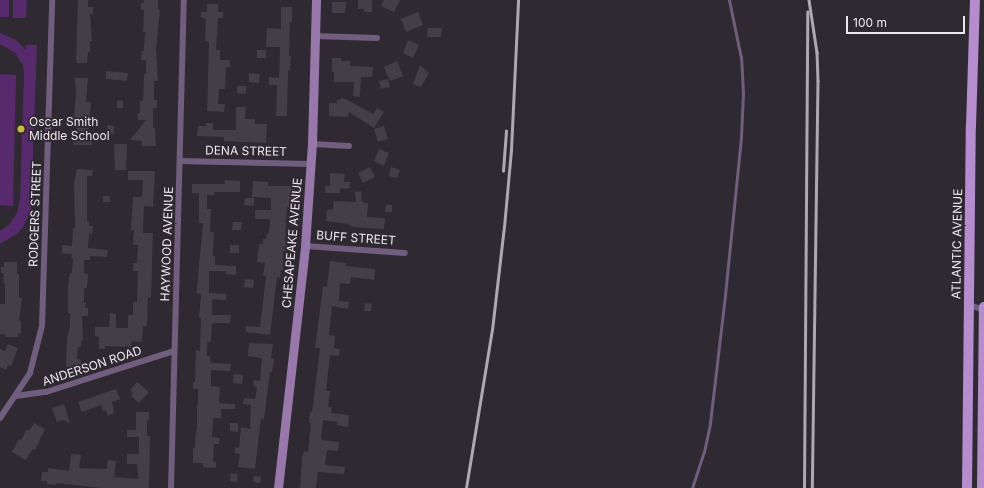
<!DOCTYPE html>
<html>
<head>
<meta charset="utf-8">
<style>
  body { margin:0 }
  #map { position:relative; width:984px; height:488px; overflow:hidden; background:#2f2932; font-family:Inter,sans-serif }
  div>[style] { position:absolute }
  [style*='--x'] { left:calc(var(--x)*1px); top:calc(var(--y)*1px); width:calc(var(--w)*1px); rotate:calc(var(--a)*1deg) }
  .green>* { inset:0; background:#562a6d }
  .building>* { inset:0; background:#443e48 }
  .lane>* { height:3px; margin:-1.5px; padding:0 1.5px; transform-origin:1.5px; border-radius:1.5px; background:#715d7d }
  .street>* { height:6px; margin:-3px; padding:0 3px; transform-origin:3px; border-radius:3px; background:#715d7d }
  .secondary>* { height:9px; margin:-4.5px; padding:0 4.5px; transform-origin:4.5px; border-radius:4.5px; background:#9878ab }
  .primary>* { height:10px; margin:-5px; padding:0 5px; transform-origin:5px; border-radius:5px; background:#b58cce }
  .rail>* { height:2.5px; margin:-1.25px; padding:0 1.25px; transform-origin:1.25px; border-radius:1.25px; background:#aea9b0 }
  .dots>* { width:11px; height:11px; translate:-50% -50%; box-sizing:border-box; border:2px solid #2f2932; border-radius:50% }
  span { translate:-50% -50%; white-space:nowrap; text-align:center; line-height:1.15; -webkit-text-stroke:3.5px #2f2932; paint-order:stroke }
  .poi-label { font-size:12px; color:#ebe7ed }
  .left { translate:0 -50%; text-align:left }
  .street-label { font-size:12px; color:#ebe7ed }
  .scale { position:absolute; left:846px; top:16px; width:119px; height:18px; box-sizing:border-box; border:2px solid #ebe7ed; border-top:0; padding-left:5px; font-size:12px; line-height:14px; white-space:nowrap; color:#ebe7ed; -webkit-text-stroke:3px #2f2932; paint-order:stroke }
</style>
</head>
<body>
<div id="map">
  <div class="green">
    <i style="clip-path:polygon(0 0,9px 0,9px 17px,0 17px)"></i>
    <i style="clip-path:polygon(13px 0,27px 0,26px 18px,13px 18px)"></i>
    <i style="clip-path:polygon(0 33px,16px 40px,26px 50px,26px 45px,37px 45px,31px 210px,23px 227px,17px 234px,0 244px,0 231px,9px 225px,17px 213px,20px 199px,24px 75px,23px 65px,15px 53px,0 44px)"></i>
    <i style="clip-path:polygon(0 74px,16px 75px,13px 206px,0 205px)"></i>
  </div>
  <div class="building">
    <i style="clip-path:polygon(78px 0,88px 0,88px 7px,93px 7px,93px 14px,90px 14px,92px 41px,90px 41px,90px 52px,88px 52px,87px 63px,77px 63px,76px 59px)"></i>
    <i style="clip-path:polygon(144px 0,158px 0,158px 10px,160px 10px,156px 49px,158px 81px,154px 81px,154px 100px,157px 100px,157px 108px,153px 108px,153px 128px,155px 128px,156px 146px,142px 146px,142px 141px,130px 140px,146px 120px,138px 120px,138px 113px,140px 113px,140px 101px,143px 101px,144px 74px,146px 74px,146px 60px,141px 60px,142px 51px,144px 51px,145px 32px,143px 32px,144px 10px,141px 10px,141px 3px,144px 3px)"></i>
    <i style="clip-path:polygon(358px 0,372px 0,372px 12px,364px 12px,364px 9px,358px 9px)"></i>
    <i style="clip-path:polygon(384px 0,400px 0,394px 12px,381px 6px)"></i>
    <i style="clip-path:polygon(332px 2px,346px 2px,345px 13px,332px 13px)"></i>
    <i style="clip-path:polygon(207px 4px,218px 4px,218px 12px,223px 12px,223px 18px,218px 18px,216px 50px,220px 50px,220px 60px,230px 60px,230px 67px,226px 67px,225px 89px,219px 89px,218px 104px,225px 104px,224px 112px,207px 111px,209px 42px,205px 41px,206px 19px,201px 17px,201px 12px,207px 12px)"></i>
    <i style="clip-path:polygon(281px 7px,292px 7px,292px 22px,290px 22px,289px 56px,291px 56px,291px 58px,290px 70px,288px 70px,287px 116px,276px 116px,277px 85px,269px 85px,269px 77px,279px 78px,280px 47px,266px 47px,267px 28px,281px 29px)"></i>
    <i style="clip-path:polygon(418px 12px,423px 25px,406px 32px,401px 19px)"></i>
    <i style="clip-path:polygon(428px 28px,442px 28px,441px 37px,427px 37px)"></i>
    <i style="clip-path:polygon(408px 40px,419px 45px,413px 58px,403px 53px)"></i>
    <i style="clip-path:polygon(257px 50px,266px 50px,266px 58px,257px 58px)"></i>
    <i style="clip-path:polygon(332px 58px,341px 58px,341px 61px,350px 61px,350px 66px,373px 67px,372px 77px,361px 77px,360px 97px,353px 96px,354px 82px,334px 82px,334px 72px,332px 72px)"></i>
    <i style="clip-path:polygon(397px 61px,403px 76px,390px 81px,384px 67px)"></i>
    <i style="clip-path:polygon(420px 65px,429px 73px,421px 87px,413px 84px)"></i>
    <i style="clip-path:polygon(106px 71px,128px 73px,127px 81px,106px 79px)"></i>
    <i style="clip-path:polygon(249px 73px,260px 74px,259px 83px,249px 82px)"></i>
    <i style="clip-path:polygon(75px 78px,88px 78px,86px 102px,91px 102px,88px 132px,92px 132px,92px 145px,73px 145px,74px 133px,76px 133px,77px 119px,74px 119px,76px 94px)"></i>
    <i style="clip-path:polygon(388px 79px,390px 87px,381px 89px,379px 81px)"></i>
    <i style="clip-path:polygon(237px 86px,246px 86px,246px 94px,237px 93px)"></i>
    <i style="clip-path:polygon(344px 98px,373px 114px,377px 108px,384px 112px,374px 128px,349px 112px,348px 117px,329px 116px,329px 103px,337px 103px,337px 100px)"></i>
    <i style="clip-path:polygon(117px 101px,123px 101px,123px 108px,117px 108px)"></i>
    <i style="clip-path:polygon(236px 107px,246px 107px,245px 119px,255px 119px,255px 124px,267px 124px,266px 143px,224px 141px,224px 137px,197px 136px,198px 126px,206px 126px,206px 123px,213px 123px,213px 130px,236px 130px)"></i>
    <i style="clip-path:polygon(107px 125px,114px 126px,114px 134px,107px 134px)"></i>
    <i style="clip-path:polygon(384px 126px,388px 139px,378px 142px,374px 129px)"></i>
    <i style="clip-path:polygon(114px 144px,127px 144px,126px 170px,115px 170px)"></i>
    <i style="clip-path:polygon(379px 149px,389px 153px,384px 166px,374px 161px)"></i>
    <i style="clip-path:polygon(370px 167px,375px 177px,363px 183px,358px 173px)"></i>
    <i style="clip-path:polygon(391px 167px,400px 170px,397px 178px,389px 176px)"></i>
    <i style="clip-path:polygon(77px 169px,93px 170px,92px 176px,87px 176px,87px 221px,89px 221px,89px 226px,93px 226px,92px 234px,89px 233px,88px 248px,108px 250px,107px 257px,90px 256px,90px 260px,84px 260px,84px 273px,88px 274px,87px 288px,84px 288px,84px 303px,86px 303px,85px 308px,88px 308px,88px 316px,82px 316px,83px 340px,81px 341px,81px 347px,78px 347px,77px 359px,81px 360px,81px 367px,66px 367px,67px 337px,70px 326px,70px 313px,68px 313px,68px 286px,70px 273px,72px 273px,73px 258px,71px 258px,72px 254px,62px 253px,62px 245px,72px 246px,73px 228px,75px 228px,74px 182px)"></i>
    <i style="clip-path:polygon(128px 171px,155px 171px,153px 207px,144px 206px,143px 233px,153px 233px,151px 298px,148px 297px,147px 326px,143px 326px,142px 342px,132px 341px,131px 347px,105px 346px,105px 349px,99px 349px,99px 337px,95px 336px,95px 327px,109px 327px,110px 313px,116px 314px,116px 328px,128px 328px,128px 315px,133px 315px,133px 302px,137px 302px,138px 271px,133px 271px,133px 263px,137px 263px,138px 245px,133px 245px,134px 230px,131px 230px,133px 197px,142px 197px,143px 180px,128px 180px)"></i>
    <i style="clip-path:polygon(330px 173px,345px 174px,344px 182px,350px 182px,350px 188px,340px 189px,340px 193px,325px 193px,325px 186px,330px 186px)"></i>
    <i style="clip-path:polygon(225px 180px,240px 181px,240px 192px,214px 192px,214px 195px,207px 195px,207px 209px,211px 209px,210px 232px,214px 232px,213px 256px,215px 256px,215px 265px,236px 266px,236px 275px,226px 274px,226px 271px,209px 271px,209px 293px,226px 294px,226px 300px,212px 299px,212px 315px,231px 315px,230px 323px,212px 323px,211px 342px,207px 342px,207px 356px,210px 356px,210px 362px,213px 363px,231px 364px,230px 371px,211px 370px,211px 386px,220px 387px,219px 403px,235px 404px,235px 409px,221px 409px,221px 418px,213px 418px,212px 437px,220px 438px,219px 444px,214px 444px,213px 462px,216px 462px,216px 468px,203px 467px,203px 463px,193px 463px,193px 448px,195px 448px,196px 430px,197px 430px,197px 405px,198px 405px,198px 389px,193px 389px,193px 382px,195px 382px,196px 350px,200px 351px,201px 318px,199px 318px,201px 294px,196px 293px,197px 287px,203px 223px,199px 223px,199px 193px,192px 193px,192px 184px,225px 184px)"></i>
    <i style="clip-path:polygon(253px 181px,268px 182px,268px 186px,293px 186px,293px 208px,287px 207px,285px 241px,287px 241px,286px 251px,283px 251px,283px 271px,281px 271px,280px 278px,277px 277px,270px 335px,246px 332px,246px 326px,260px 327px,266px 276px,263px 276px,265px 263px,257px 262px,259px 244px,263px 244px,263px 239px,266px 239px,267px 233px,269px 234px,270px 219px,255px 219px,255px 210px,271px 210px,271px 198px,252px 197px)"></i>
    <i style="clip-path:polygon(361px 191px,362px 202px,368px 203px,367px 217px,385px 218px,384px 229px,353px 227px,348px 224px,326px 221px,327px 210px,333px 209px,334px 201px,356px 202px,355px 192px)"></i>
    <i style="clip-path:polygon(103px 196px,110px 196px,110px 202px,103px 202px)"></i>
    <i style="clip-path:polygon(245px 198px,254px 198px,254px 206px,244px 205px)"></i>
    <i style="clip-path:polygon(386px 205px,392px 205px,392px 212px,385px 212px)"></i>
    <i style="clip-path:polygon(233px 222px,242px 222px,241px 230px,232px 230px)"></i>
    <i style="clip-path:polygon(230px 245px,239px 245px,239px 253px,230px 253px)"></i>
    <i style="clip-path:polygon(330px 261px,346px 263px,346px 266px,375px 269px,374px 280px,351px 277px,350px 284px,340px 283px,339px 301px,349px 302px,348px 309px,332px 306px,329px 335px,335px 336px,334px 348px,340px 349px,339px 356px,330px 355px,326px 391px,330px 391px,328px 407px,332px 407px,331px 413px,349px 415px,348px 427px,337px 425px,338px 422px,323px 420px,321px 437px,322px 440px,339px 442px,338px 451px,327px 450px,325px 465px,345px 467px,344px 474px,318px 472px,316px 488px,300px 488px,302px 459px,304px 451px,308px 452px,311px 423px,309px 423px,310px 412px,312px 412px,320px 348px,315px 348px,323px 286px,327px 287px)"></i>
    <i style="clip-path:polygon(4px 262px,17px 262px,17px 274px,19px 274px,19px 298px,22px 298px,19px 320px,21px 321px,21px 333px,19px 333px,18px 337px,6px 337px,6px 335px,0 334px,0 304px,5px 304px,5px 283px,3px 283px,4px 273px,1px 273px,1px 267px,4px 267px)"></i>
    <i style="clip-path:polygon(245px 279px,254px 280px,253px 288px,244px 287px)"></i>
    <i style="clip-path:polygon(365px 303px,372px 304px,371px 311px,364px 311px)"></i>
    <i style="clip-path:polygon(249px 343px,273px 344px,271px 358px,274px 359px,272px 372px,270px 372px,264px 419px,261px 418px,255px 469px,238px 467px,240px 454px,235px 453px,235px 447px,239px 448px,241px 427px,250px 429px,251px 405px,243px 404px,244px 398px,255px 399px,257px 387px,253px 386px,254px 380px,260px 381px,262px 358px,248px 356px)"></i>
    <i style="clip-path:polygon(8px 344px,18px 348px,11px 366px,8px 365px,6px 370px,0 367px,0 349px,5px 351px)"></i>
    <i style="clip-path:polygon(234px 374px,243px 375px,242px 384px,233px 383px)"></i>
    <i style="clip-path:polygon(137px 382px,149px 392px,139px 403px,131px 396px,133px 393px,130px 390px)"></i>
    <i style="clip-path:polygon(116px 389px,120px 399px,112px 402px,114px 413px,108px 416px,106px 410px,103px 411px,101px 405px,82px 412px,78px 402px)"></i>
    <i style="clip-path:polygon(64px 404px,70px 424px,64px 420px,57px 422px,52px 408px)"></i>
    <i style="clip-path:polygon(136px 412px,149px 412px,149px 420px,147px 420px,147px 436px,150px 436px,149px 488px,100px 488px,57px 483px,56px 485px,47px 484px,47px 481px,41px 481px,42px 472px,48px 472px,48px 468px,69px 471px,71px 454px,81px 455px,79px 468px,107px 469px,108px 460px,116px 461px,114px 477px,138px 479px,137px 464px,127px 464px,127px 454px,139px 454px,139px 437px,127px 437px,127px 430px,136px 430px)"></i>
    <i style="clip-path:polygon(34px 423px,45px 429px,35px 450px,33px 449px,26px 460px,12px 452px,19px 439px,21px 440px,27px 429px,29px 431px)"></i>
    <i style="clip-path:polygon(230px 423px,238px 423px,238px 432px,230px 431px)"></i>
    <i style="clip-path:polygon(231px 473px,238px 474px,237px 482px,230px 481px)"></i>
    <i style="clip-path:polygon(254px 476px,261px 477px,260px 483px,253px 482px)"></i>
  </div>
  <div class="lane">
    <i style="--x:692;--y:488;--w:38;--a:-72"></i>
    <i style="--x:704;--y:452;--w:30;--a:-78"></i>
    <i style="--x:710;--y:423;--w:129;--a:-83.3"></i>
    <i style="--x:725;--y:295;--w:159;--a:-84.2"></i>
    <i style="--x:741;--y:137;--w:44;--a:-87.4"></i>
    <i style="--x:743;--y:93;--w:35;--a:-93"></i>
    <i style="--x:741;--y:58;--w:59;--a:-101.7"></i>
  </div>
  <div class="street">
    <i style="--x:315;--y:36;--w:62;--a:1.8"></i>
    <i style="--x:312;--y:144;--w:37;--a:3"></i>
    <i style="--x:180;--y:161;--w:131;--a:1.3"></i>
    <i style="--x:305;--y:246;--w:100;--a:4"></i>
    <i style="--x:969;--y:305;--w:16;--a:18"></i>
    <i style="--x:16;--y:396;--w:30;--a:-8"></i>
    <i style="--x:46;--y:392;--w:134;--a:-17.8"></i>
    <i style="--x:0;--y:418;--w:54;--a:-56.3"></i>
    <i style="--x:30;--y:373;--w:49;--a:-75.7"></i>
    <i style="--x:42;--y:326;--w:326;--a:-88.2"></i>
    <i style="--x:171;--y:488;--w:488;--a:-88.5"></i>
  </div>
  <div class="secondary">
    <i style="--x:278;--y:488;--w:244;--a:-83.6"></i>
    <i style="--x:305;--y:246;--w:102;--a:-86.1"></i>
    <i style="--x:312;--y:144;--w:144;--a:-88.4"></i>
  </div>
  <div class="primary">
    <i style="--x:967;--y:488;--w:362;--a:-89.4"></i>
    <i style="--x:971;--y:126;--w:126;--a:-88.2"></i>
    <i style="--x:982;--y:488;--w:181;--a:-89.4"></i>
  </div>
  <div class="rail">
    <i style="--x:809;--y:0;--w:53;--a:81.3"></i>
    <i style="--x:817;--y:52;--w:29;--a:88"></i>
    <i style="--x:818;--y:81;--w:407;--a:90.8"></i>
    <i style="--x:503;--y:171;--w:40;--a:-85.7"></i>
    <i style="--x:466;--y:488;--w:160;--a:-80.7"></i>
    <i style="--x:492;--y:330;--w:104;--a:-83.4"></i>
    <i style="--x:504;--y:227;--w:77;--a:-84.8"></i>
    <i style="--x:511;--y:150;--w:150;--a:-87.3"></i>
    <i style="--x:804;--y:488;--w:476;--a:-89.6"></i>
  </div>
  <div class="dots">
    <i style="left:21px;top:129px;background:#caba3a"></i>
  </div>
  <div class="poi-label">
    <span class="left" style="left:29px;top:129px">Oscar Smith<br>Middle School</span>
  </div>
  <div class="street-label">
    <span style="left:246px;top:151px;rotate:1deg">DENA STREET</span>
    <span style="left:35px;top:214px;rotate:-88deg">RODGERS STREET</span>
    <span style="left:356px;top:238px;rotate:4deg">BUFF STREET</span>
    <span style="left:292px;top:243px;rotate:-85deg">CHESAPEAKE AVENUE</span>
    <span style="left:167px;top:244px;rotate:-88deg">HAYWOOD AVENUE</span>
    <span style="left:957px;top:244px;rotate:-89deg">ATLANTIC AVENUE</span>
    <span style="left:92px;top:366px;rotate:-18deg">ANDERSON ROAD</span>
  </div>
  <div class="scale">100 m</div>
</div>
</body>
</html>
